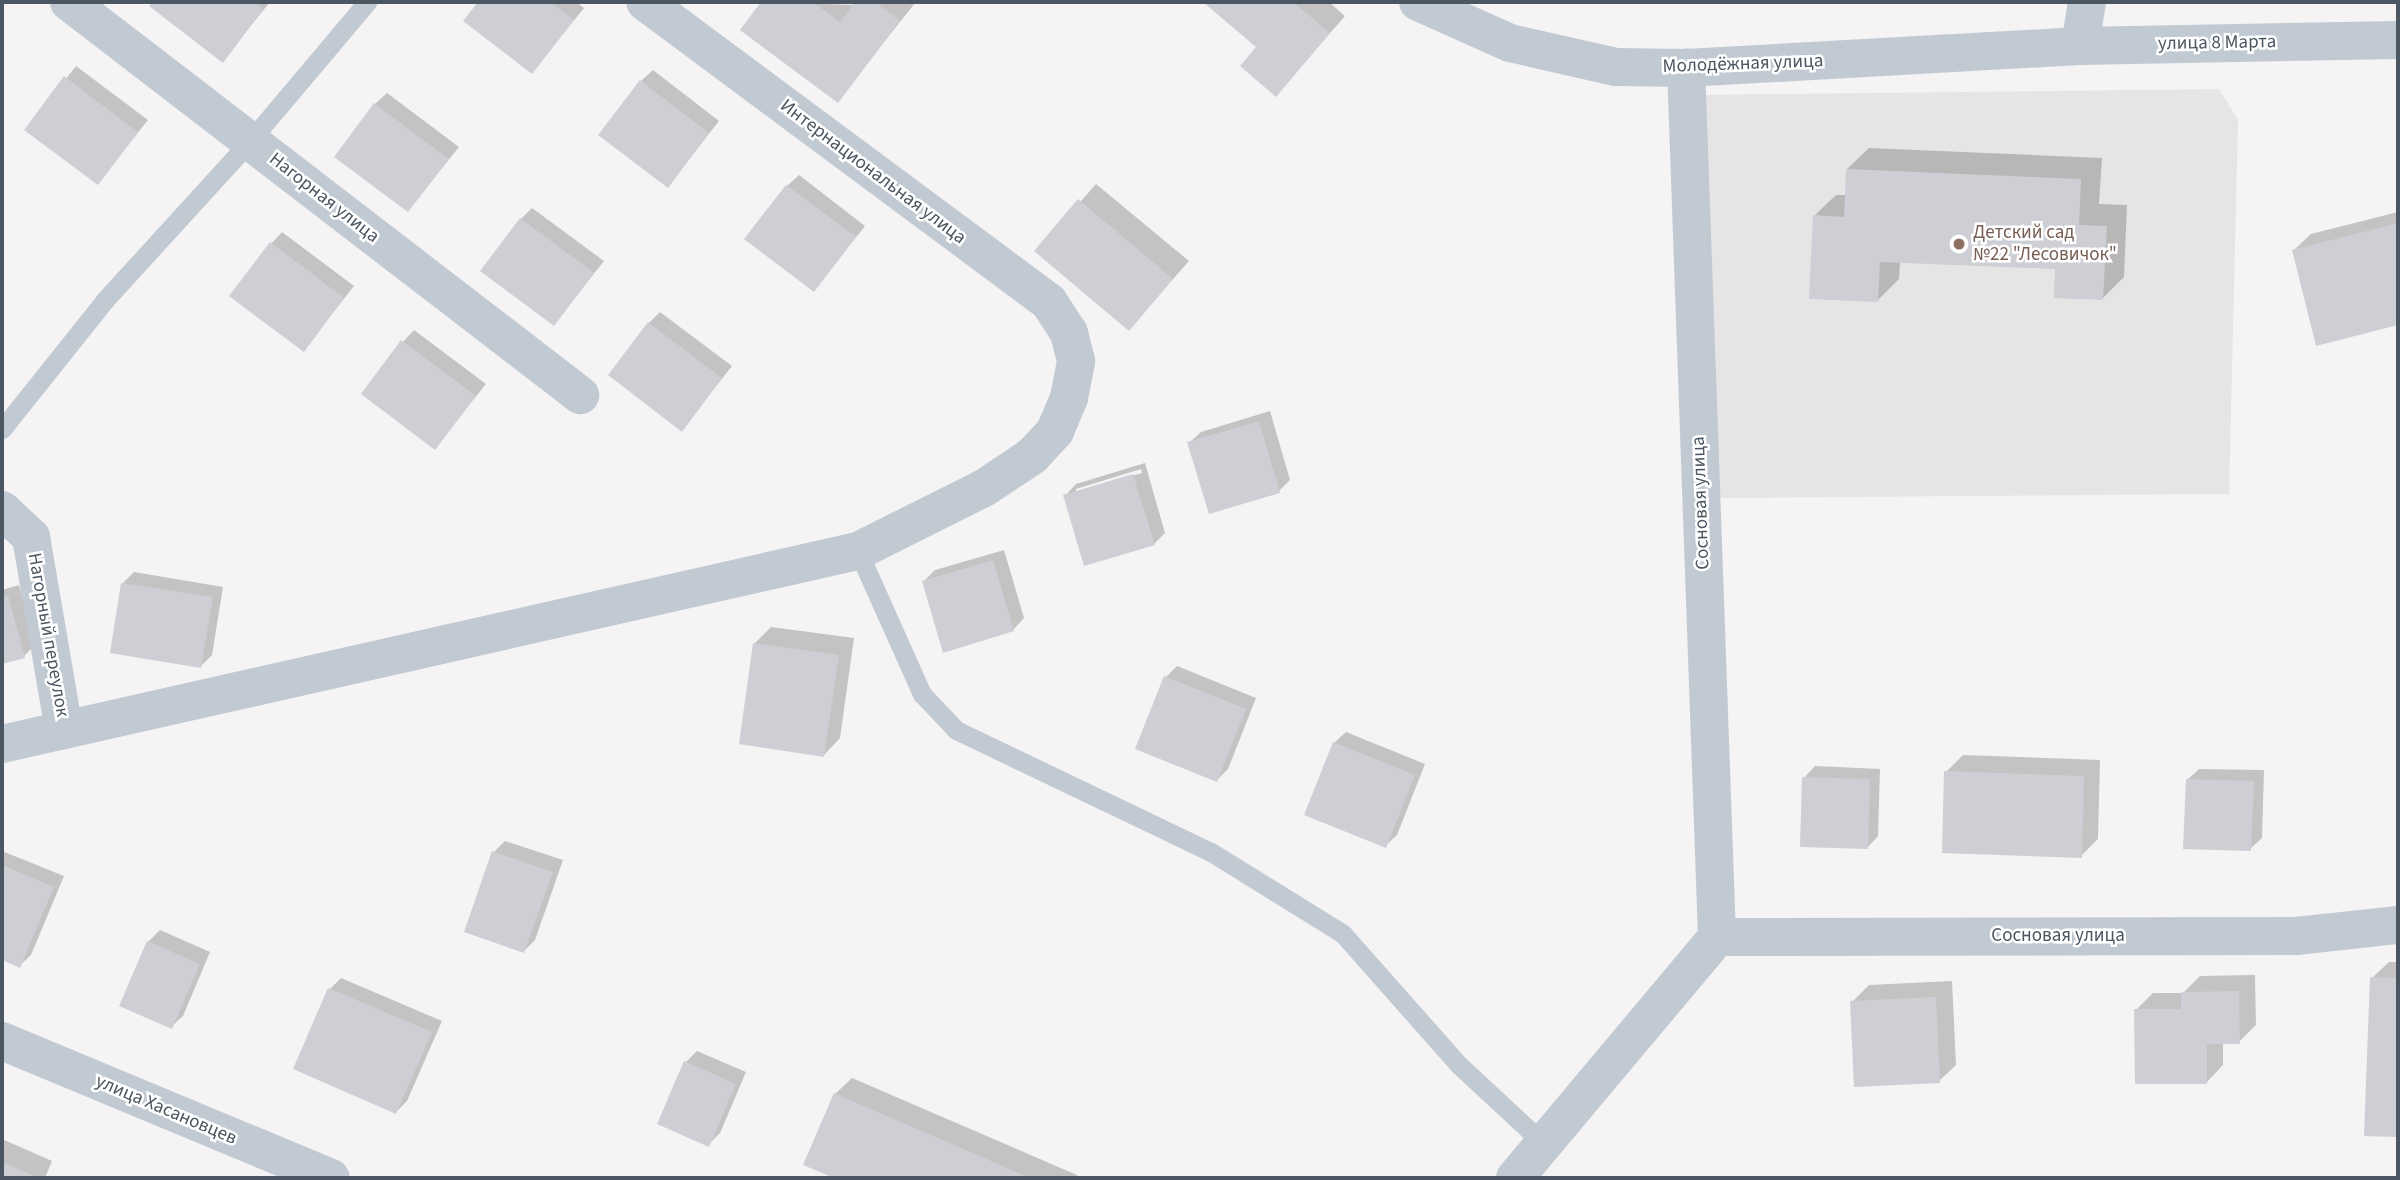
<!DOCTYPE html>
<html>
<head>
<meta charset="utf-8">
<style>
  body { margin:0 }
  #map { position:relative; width:2400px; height:1180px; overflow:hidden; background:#f5f3f3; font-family:"Source Sans 3",sans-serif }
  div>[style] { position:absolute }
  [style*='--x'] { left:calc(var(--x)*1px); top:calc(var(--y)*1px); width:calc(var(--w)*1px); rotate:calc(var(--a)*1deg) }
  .education>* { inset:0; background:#e6e4e5 }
  .shadow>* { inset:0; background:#0003 }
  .building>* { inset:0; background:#cdcfd5 }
  .service>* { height:19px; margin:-9.5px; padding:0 9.5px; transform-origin:9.5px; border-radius:9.5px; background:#c1cad2 }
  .minor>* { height:38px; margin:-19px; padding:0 19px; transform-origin:19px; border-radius:19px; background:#c1cad2 }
  .dots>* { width:19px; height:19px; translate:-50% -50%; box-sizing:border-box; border:4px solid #fff; border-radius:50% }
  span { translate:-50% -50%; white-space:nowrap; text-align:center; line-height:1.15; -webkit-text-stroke:5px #fff; paint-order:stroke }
  .street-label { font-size:19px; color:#4a5661 }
  .education-label { font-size:19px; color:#785e54 }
  .left { translate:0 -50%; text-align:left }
  .frame { position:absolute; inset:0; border:4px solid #4a5661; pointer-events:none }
</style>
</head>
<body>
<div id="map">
  <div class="education">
    <i style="clip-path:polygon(2219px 89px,2238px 120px,2229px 494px,1712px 498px,1698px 95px)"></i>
  </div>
  <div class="shadow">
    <i style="clip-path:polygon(154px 2px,270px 2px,223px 60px,151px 6px)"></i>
    <i style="clip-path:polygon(480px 2px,576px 2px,584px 8px,532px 72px,465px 21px)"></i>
    <i style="clip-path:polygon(763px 2px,855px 5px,915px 3px,838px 100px,742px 29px)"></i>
    <i style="clip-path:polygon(1205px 2px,1329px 2px,1345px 16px,1276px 95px,1259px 47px)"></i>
    <i style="clip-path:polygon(76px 66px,148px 120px,98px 183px,26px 129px)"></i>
    <i style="clip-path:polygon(653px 70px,719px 121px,668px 186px,641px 81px)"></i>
    <i style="clip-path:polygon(387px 93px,459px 147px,408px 210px,375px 104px)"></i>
    <i style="clip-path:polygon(1869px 148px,2102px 158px,2099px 204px,2127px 205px,2124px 277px,2103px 298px,2057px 267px,1900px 261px,1899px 279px,1878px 300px,1814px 216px,1836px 195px,1846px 195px,1847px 169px)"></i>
    <i style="clip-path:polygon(799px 175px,865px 226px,814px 290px,787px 186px)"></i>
    <i style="clip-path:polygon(1096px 184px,1189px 261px,1129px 329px,1037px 251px)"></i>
    <i style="clip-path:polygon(532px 208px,604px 261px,554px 324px,521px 219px)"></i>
    <i style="clip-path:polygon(2398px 212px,2398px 323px,2317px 344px,2294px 250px,2311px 234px)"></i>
    <i style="clip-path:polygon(282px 232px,354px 286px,304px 349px,271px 244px)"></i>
    <i style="clip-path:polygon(660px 312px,732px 366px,682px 429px,649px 323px)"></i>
    <i style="clip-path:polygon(414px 330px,486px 384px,435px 447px,403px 342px)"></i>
    <i style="clip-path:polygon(1270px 411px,1290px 480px,1279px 491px,1189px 443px,1201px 432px)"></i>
    <i style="clip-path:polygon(evenodd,1145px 463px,1165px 533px,1154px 544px,1065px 496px,1076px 484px,1145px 463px,1141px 469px,1142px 473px,1076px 493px,1076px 489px,1141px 469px)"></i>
    <i style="clip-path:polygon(1004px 550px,1024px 618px,1013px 630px,924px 581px,935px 570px)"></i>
    <i style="clip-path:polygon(134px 572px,223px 587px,212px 655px,201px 666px,122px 584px)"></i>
    <i style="clip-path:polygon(19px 585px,35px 645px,24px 656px,2px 662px,2px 590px)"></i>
    <i style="clip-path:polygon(771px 627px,854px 638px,840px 738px,824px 755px,754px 644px)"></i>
    <i style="clip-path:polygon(1177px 666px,1256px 698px,1228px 769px,1217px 780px,1166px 677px)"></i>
    <i style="clip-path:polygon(1346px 732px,1425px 764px,1397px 835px,1385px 846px,1334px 743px)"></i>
    <i style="clip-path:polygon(1963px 755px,2100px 760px,2098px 839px,2081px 856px,1946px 772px)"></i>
    <i style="clip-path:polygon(1815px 766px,1880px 769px,1878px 836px,1867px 848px,1804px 778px)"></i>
    <i style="clip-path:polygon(2199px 769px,2264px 770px,2262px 838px,2250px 849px,2187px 780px)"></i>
    <i style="clip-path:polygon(505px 841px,563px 860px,535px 940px,524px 951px,494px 852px)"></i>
    <i style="clip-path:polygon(2px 851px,64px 876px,31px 955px,19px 966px,2px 958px)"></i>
    <i style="clip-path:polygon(160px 930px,210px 952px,183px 1016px,171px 1027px,148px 942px)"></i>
    <i style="clip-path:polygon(2389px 962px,2398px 962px,2398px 1136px,2366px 1134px,2372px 978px)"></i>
    <i style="clip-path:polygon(2255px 975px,2256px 1025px,2239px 1042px,2223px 1042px,2223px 1065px,2207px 1082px,2136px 1010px,2153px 993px,2183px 993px,2200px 976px)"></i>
    <i style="clip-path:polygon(341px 978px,442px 1021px,407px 1101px,396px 1112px,330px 989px)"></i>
    <i style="clip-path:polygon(1952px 981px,1956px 1065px,1939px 1081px,1852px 1002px,1869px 985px)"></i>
    <i style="clip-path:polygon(697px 1051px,746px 1072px,720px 1133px,708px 1145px,686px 1062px)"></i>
    <i style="clip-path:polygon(852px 1078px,1077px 1175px,1076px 1178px,839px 1178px,805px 1164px,835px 1094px)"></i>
    <i style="clip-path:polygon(2px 1139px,52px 1161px,45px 1178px,2px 1178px)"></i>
  </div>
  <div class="building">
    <i style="clip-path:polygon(152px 2px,254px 2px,263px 9px,223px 63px,149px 6px)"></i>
    <i style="clip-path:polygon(478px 2px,550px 2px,574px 20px,532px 74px,463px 21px)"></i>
    <i style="clip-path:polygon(761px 2px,813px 2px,840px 22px,855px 2px,875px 2px,900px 21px,838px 103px,740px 30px)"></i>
    <i style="clip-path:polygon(1203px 2px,1293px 2px,1330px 33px,1276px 97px,1240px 66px,1256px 47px)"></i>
    <i style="clip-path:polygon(64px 76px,138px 132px,98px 185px,24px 130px)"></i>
    <i style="clip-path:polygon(640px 80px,709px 133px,668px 188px,598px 135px)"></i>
    <i style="clip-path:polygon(374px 103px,449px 159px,408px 212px,334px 157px)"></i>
    <i style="clip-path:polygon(1846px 169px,2081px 179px,2079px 225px,2107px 226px,2103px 300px,2054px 298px,2055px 269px,1880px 262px,1878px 302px,1809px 299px,1813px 215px,1844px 217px)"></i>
    <i style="clip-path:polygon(786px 185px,856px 237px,814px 292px,744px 239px)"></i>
    <i style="clip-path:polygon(1078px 199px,1173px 279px,1129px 331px,1034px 251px)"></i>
    <i style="clip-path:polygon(520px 218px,594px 273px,554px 326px,480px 271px)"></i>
    <i style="clip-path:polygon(2398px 223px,2398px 325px,2316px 346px,2292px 250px)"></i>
    <i style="clip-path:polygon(270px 242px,344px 298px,304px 352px,229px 296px)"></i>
    <i style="clip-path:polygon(648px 322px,722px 378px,682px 432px,608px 375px)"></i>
    <i style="clip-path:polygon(401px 340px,476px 396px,435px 450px,361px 394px)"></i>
    <i style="clip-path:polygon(1259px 421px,1280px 493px,1209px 514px,1187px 442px)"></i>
    <i style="clip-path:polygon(1133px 474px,1155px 545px,1084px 566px,1063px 495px)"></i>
    <i style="clip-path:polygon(993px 560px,1014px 631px,943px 653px,922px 581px)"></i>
    <i style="clip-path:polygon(121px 583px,213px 597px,201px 668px,110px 653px)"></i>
    <i style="clip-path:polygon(8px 595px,25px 658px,2px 664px,2px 597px)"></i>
    <i style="clip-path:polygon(753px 643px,839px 655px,824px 757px,739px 744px)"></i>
    <i style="clip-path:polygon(1164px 676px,1246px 709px,1217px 782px,1135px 749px)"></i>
    <i style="clip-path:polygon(1333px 742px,1415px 775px,1386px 848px,1304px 815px)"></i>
    <i style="clip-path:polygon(1944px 771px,2084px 776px,2082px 858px,1942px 853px)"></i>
    <i style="clip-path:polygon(1802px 777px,1870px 779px,1868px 849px,1800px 847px)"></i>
    <i style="clip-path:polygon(2186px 779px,2254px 781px,2251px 851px,2183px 849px)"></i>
    <i style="clip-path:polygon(492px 851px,553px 872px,524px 953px,464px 932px)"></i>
    <i style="clip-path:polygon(2px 865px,54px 887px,20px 968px,2px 960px)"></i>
    <i style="clip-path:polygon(147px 941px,200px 964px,172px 1029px,119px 1006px)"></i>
    <i style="clip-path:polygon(2370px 977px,2398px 978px,2398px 1137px,2364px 1136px)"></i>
    <i style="clip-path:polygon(328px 988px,432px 1032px,396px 1114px,293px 1069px)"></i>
    <i style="clip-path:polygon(2239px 991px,2240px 1044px,2207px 1044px,2207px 1084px,2135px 1084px,2134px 1009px,2181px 1009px,2181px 992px)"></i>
    <i style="clip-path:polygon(1936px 997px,1940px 1083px,1854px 1087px,1850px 1001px)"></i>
    <i style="clip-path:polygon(684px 1061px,736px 1084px,709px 1147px,657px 1124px)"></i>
    <i style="clip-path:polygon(834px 1093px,1030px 1178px,834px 1178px,803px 1165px)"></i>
    <i style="clip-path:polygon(2px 1162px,39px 1178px,2px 1178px)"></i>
  </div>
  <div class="service">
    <i style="--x:2;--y:429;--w:164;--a:-51.4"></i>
    <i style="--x:104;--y:301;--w:217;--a:-47.6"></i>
    <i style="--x:250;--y:141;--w:182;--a:-49.9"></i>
    <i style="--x:858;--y:551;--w:157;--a:65.9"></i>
    <i style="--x:922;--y:694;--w:50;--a:46.6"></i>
    <i style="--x:956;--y:730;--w:283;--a:25.6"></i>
    <i style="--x:1211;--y:852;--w:155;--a:31.8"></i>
    <i style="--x:1343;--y:934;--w:175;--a:48.5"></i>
    <i style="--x:1459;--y:1065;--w:113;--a:42.9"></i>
  </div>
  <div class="minor">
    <i style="--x:69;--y:2;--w:645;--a:37.56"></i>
    <i style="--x:1418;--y:2;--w:101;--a:24"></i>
    <i style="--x:1510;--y:43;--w:109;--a:12.8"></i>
    <i style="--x:1616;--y:67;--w:70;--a:0.8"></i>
    <i style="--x:1686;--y:68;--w:395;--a:-3.2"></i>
    <i style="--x:2080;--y:46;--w:318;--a:-1.1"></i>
    <i style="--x:2080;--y:46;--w:45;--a:-81"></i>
    <i style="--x:2;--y:510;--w:40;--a:43"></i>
    <i style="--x:31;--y:537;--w:196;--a:80.3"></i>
    <i style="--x:2;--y:744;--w:877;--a:-12.71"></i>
    <i style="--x:858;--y:551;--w:141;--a:-26.6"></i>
    <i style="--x:984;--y:488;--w:58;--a:-33.7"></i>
    <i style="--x:1032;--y:456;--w:34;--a:-47"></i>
    <i style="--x:1055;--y:431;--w:36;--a:-67"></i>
    <i style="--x:1069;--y:398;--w:38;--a:-79"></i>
    <i style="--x:1076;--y:361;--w:29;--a:-104"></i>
    <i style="--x:1069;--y:333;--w:37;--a:-123"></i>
    <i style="--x:1049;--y:302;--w:503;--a:-143.4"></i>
    <i style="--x:1717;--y:937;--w:579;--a:-0.1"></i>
    <i style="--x:2296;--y:936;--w:103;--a:-6.2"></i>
    <i style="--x:2;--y:1041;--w:356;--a:22.6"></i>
    <i style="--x:1515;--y:1178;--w:314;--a:-50"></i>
    <i style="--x:1717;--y:937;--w:870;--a:-92.04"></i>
  </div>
  <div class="dots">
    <i style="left:1959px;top:244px;background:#8d6e63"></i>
  </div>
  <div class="street-label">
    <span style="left:2217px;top:43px;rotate:-1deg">улица 8 Марта</span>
    <span style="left:1743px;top:64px;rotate:-2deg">Молодёжная улица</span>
    <span style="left:873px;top:172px;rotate:37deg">Интернациональная улица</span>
    <span style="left:324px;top:198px;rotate:38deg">Нагорная улица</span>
    <span style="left:1701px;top:503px;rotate:-92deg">Сосновая улица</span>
    <span style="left:48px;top:635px;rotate:80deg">Нагорный переулок</span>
    <span style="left:2058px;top:936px">Сосновая улица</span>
    <span style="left:166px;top:1110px;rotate:23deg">улица Хасановцев</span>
  </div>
  <div class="education-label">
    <span class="left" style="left:1973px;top:244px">Детский сад<br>№22 "Лесовичок"</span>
  </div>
  <div class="frame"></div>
</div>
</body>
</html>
